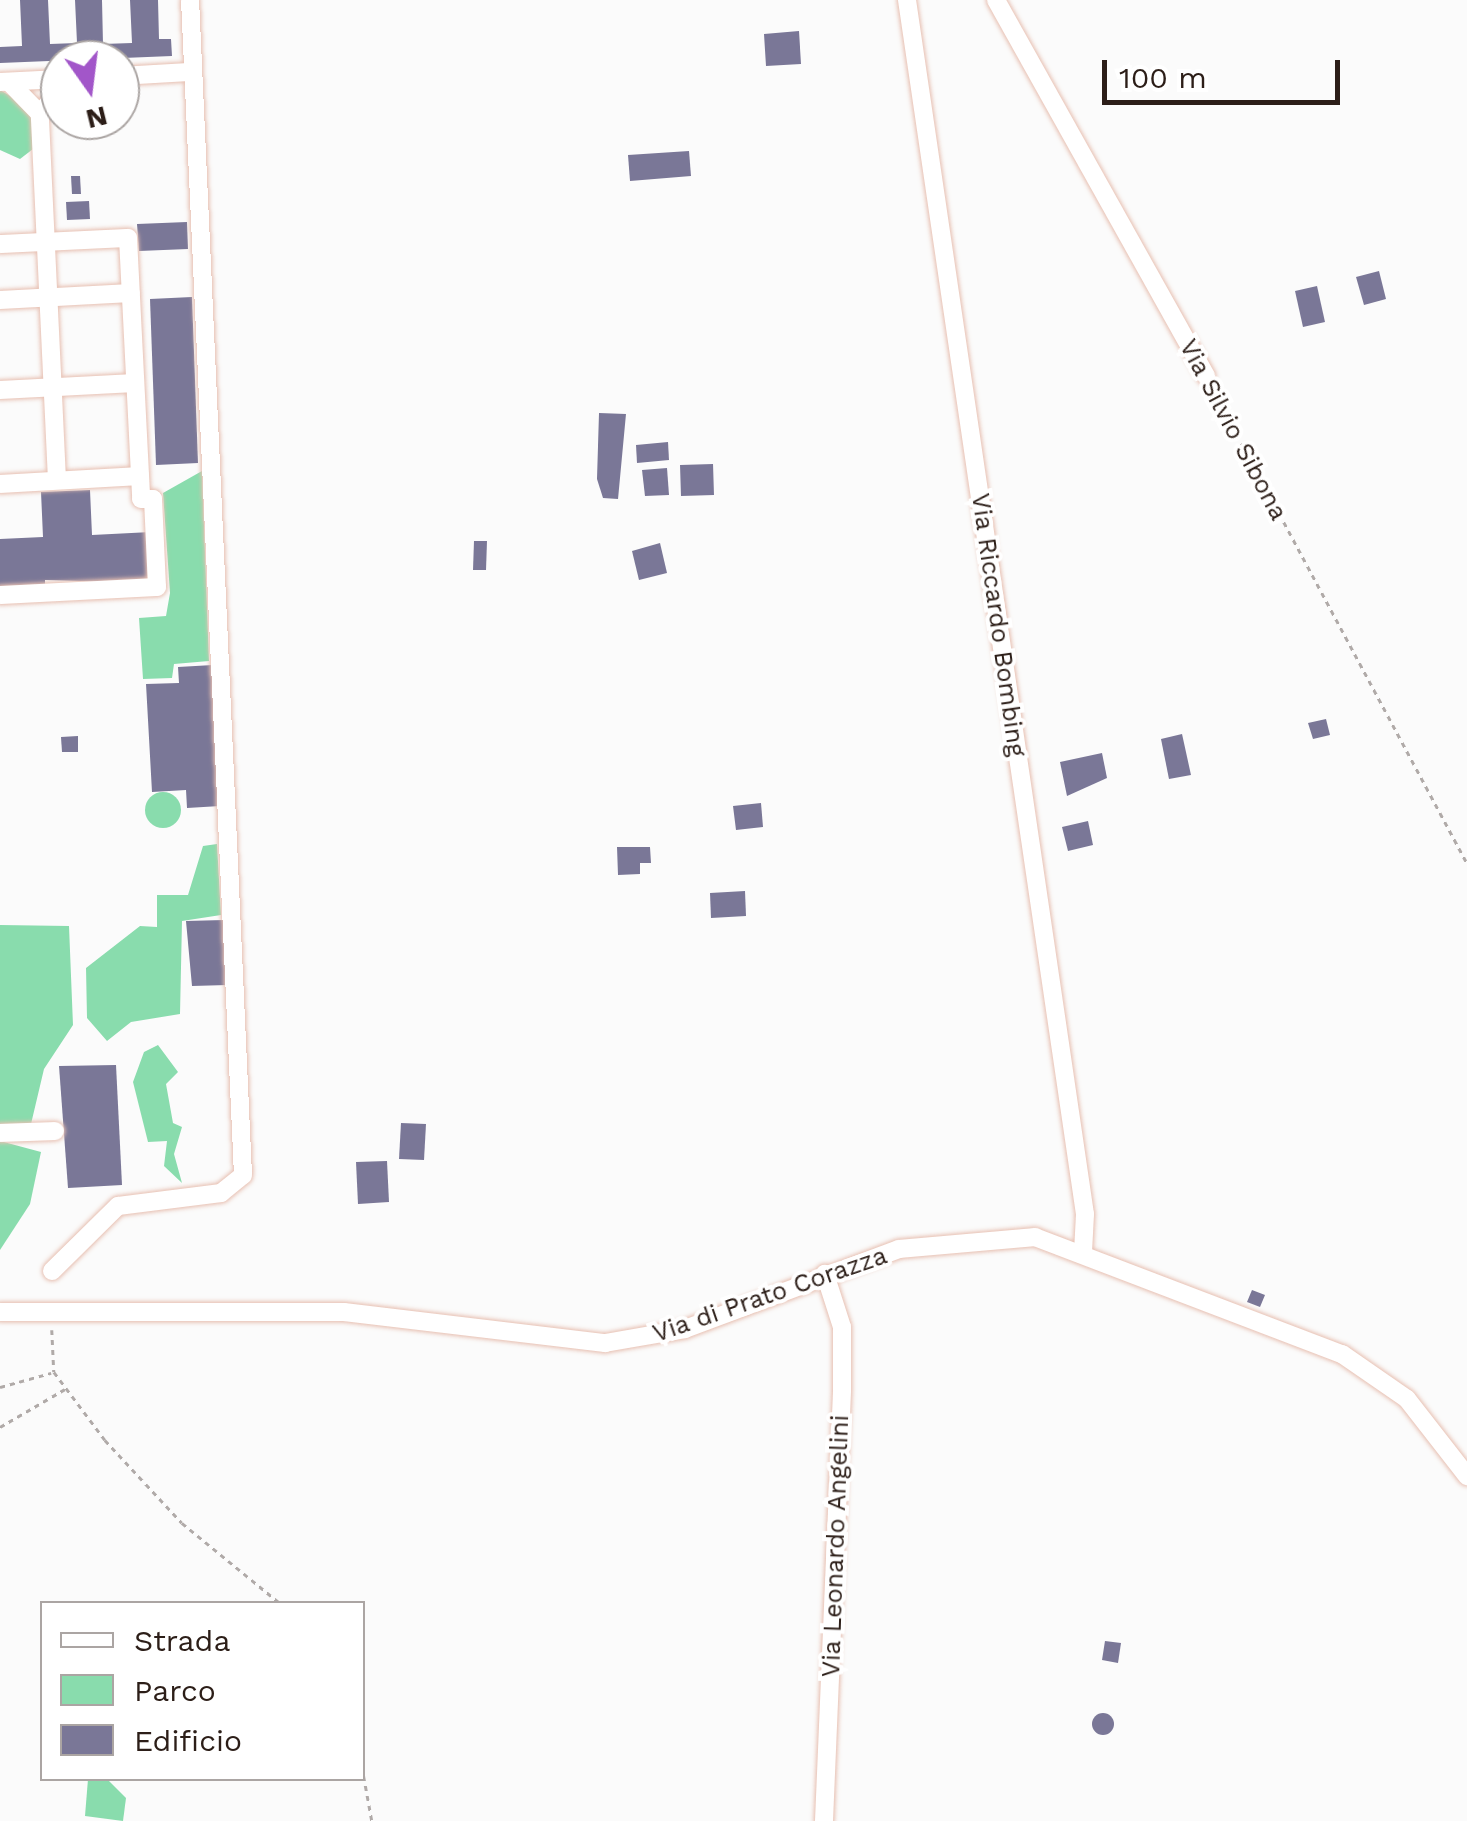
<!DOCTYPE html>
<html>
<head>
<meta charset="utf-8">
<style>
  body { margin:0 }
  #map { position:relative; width:1467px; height:1821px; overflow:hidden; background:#fbfbfb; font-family:"Work Sans",sans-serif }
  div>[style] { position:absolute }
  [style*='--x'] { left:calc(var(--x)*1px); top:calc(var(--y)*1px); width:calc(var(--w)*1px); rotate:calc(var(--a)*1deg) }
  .green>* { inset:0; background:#89dcad }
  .round { border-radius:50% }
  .building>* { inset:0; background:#7a7797 }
  .path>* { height:2.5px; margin-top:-1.25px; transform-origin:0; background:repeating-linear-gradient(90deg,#b0aaa8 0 5px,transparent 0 10px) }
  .roads { filter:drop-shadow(0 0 2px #e7c0b2) drop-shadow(0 0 2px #e7c0b2) }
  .minor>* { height:18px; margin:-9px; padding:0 9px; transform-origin:9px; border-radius:9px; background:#fff }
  span { translate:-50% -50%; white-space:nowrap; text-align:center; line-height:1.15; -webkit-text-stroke:8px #fff; paint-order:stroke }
  .street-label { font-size:25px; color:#2c1e18 }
  .legend { position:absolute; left:40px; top:1601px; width:325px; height:180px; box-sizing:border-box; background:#fff; border:2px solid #aba5a3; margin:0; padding:12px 18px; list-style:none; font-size:30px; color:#2c1e18 }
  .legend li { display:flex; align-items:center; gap:20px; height:50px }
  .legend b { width:50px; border:2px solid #aba5a3 }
  .north { position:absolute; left:40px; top:40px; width:100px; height:100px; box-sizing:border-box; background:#fff; border:2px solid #aba5a3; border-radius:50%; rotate:166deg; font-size:28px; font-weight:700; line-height:40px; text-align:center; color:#2c1e18 }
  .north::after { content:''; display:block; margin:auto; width:35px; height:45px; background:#a256c9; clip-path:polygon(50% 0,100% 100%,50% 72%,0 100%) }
  .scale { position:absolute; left:1102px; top:60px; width:238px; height:45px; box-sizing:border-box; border:5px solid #2c1e18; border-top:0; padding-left:12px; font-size:30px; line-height:35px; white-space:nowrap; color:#2c1e18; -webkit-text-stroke:8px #fff; paint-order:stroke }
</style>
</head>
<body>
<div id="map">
  <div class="green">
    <i style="clip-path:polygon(0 90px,29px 107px,35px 124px,33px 149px,20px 159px,0 150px)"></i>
    <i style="clip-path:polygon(202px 471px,209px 661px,174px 664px,172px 678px,143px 679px,139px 618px,166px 616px,170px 593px,163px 493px)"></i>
    <i class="round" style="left:145px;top:792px;width:36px;height:36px"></i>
    <i style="clip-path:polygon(217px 844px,221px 915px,182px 921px,180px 1014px,131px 1022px,107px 1041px,87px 1018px,86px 968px,140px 926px,157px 927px,157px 895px,188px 895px,203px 846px)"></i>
    <i style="clip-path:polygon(0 925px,69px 926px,73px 1025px,44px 1069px,31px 1124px,0 1126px)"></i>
    <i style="clip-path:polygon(158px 1045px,178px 1072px,166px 1084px,173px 1123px,182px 1127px,174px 1154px,182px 1183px,164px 1166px,167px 1141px,148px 1142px,133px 1082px,144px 1052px)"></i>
    <i style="clip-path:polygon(0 1141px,41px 1152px,30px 1204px,0 1250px)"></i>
    <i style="clip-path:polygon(88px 1779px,107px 1779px,126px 1798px,123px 1821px,85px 1816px)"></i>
  </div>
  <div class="building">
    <i style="clip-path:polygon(20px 0,48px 0,50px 44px,77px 43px,75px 0,102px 0,103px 44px,132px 43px,130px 0,158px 0,159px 39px,171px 39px,172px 56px,0 63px,0 47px,22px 46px)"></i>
    <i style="clip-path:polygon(799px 31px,801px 64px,766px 66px,764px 34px)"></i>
    <i style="clip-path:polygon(93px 120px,120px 120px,102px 128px)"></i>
    <i style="clip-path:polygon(689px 151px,691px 176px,630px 181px,628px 155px)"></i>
    <i style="clip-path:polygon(71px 176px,80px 176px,81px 194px,72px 194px)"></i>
    <i style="clip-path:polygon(89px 201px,90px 219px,67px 220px,66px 202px)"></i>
    <i style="clip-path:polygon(187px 222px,188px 249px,139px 251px,137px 224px)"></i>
    <i style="clip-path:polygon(1379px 271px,1386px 299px,1364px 305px,1356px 277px)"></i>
    <i style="clip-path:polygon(1317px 286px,1325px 322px,1303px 327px,1295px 291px)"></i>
    <i style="clip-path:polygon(192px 297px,198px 463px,156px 465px,150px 299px)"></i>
    <i style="clip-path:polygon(599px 413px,626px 414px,618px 499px,603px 498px,597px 479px)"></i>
    <i style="clip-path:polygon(668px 442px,669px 460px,637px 463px,636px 445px)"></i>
    <i style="clip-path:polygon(713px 464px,714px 495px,681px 496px,680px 465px)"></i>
    <i style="clip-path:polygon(667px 468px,669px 495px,645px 496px,642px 470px)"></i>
    <i style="clip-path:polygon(90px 490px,92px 535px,151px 532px,153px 583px,45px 580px,45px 588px,0 589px,0 539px,43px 537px,41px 492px)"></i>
    <i style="clip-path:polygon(474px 541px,487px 541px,486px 570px,473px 570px)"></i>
    <i style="clip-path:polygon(660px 543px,667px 573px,639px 580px,632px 551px)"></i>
    <i style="clip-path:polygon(213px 665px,220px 806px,187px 808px,186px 790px,152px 792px,146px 684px,179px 683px,178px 667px)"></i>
    <i style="clip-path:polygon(1326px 719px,1330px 735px,1313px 739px,1308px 723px)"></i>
    <i style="clip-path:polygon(1182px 734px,1191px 775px,1169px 779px,1161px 739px)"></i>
    <i style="clip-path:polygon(78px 736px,78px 752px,62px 752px,61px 737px)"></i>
    <i style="clip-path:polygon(1102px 753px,1107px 778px,1067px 796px,1060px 762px)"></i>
    <i style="clip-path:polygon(761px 803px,763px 827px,736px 830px,733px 806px)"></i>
    <i style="clip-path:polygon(1088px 821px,1093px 845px,1068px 851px,1062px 827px)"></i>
    <i style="clip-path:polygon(617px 847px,650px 847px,651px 863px,640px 863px,640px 874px,618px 875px)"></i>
    <i style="clip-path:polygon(745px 891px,746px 916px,711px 918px,710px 893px)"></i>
    <i style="clip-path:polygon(224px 920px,227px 985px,192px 986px,186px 921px)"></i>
    <i style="clip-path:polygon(116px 1065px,122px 1185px,68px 1188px,59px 1066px)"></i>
    <i style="clip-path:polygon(401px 1123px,426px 1124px,424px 1160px,399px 1159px)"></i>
    <i style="clip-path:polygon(387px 1161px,389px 1202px,358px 1204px,356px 1162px)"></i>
    <i style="clip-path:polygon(1252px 1290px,1265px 1295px,1260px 1307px,1247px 1302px)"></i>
    <i style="clip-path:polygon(1105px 1641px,1121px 1643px,1118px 1663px,1102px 1660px)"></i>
    <i class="round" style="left:1092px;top:1713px;width:22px;height:22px"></i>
  </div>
  <div class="path">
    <i style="--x:1213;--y:390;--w:537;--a:61.76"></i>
    <i style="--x:52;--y:1330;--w:42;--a:87.3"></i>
    <i style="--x:54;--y:1372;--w:85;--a:53.1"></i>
    <i style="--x:105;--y:1440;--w:113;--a:47.1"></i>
    <i style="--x:182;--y:1523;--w:128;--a:39.3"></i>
    <i style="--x:0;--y:1387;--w:53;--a:-15.4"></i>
    <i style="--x:0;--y:1427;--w:75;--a:-30.3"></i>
    <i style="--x:362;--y:1766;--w:56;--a:79.7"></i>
  </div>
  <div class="roads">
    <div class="minor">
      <i style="--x:907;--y:0;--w:1227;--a:81.66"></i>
      <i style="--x:1085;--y:1214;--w:36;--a:93"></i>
      <i style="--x:996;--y:0;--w:431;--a:60.8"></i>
      <i style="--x:120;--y:76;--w:69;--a:-3.3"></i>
      <i style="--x:0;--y:82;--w:60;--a:-2.9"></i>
      <i style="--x:9;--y:82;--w:45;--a:45.9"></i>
      <i style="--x:0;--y:244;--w:128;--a:-2.7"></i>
      <i style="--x:128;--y:238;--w:261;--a:87.1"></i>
      <i style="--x:141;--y:499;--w:12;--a:0"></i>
      <i style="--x:153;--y:499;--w:88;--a:87.4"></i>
      <i style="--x:157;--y:587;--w:157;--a:177.1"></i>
      <i style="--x:0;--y:300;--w:131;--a:-3.1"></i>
      <i style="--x:0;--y:390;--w:135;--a:-3"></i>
      <i style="--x:57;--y:480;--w:366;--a:-92.7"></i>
      <i style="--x:40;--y:114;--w:33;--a:-52"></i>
      <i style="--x:0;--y:484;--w:140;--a:-3.3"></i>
      <i style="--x:0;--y:1133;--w:55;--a:-2.1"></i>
      <i style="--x:52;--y:1271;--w:93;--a:-44.6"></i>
      <i style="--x:118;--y:1206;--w:104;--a:-7.2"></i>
      <i style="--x:221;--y:1193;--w:28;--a:-39"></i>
      <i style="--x:243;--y:1175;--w:1176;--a:-92.58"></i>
      <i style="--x:0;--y:1312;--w:344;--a:0"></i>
      <i style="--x:344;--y:1312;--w:263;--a:6.8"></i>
      <i style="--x:605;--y:1343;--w:81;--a:-9.9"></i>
      <i style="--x:685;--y:1329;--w:228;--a:-20.5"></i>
      <i style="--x:899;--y:1249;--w:137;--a:-5"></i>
      <i style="--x:1035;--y:1237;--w:329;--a:20.9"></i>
      <i style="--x:1342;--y:1354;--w:79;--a:34.7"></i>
      <i style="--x:1407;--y:1399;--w:98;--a:52.1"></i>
      <i style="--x:824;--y:1821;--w:431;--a:-87.6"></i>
      <i style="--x:842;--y:1390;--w:63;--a:-90"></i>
      <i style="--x:842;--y:1327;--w:56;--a:-107.8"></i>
    </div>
  </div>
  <div class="street-label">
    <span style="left:1233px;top:430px;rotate:62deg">Via Silvio Sibona</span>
    <span style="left:998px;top:625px;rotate:82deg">Via Riccardo Bombing</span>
    <span style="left:770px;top:1295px;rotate:-19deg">Via di Prato Corazza</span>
    <span style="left:836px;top:1546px;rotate:-88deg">Via Leonardo Angelini</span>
  </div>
  <ul class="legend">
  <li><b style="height:12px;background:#fff"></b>Strada</li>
  <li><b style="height:28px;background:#89dcad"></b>Parco</li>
  <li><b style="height:28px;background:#7a7797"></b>Edificio</li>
  </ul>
  <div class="north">N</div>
  <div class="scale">100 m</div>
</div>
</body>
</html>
